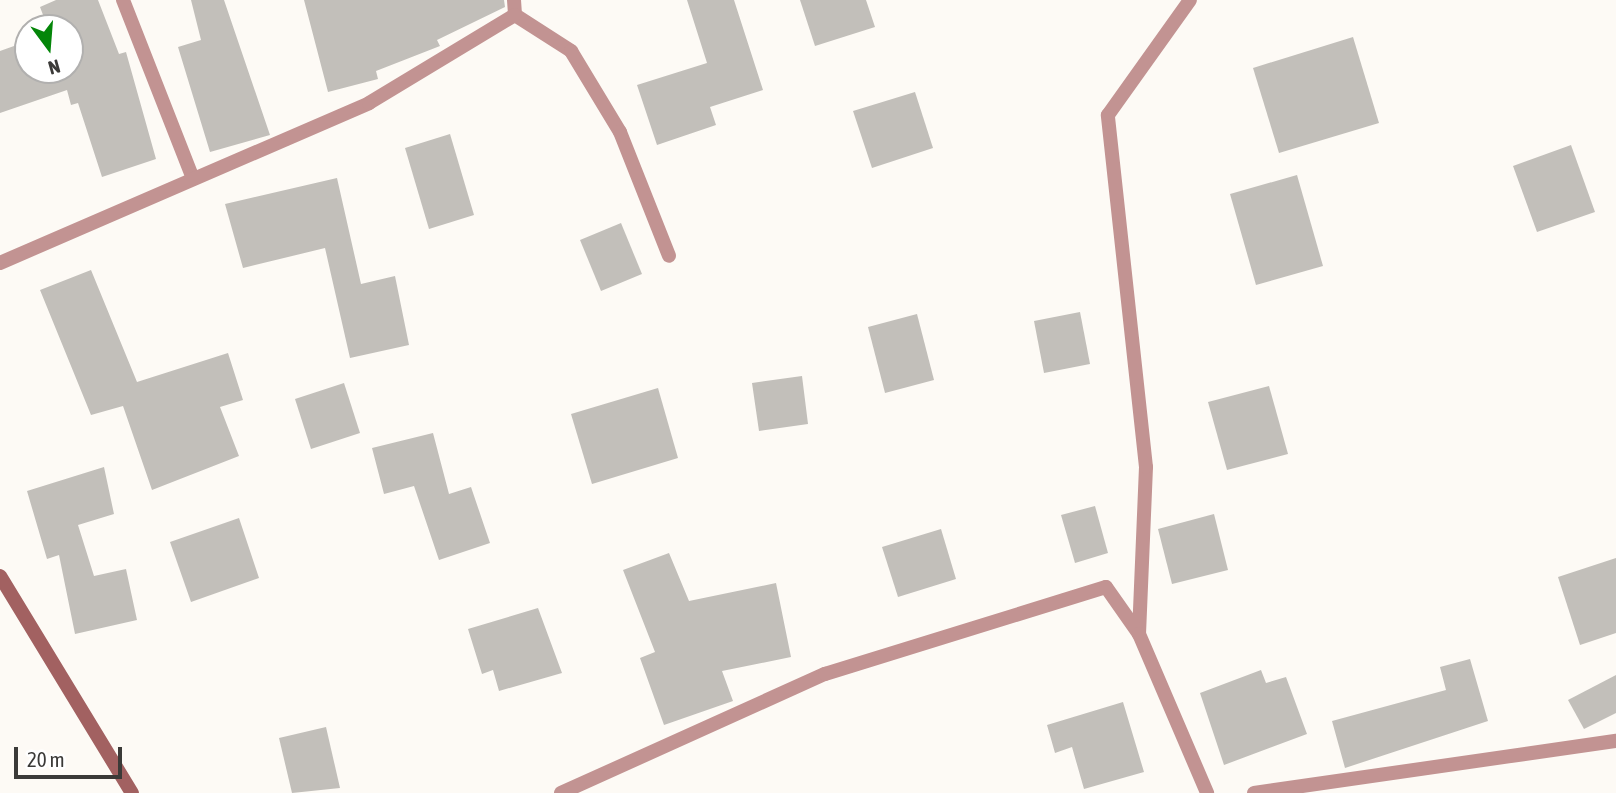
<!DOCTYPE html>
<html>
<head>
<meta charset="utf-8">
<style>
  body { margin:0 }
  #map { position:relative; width:1616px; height:793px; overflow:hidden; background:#fdfaf5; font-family:"Asap Condensed",sans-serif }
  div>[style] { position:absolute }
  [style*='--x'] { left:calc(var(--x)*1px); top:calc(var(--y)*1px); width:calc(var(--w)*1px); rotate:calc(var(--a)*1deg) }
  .building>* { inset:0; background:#c2bfba }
  .street>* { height:14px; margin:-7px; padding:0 7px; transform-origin:7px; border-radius:7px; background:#c29392 }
  .secondary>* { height:14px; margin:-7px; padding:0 7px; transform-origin:7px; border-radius:7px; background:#a26161 }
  span { translate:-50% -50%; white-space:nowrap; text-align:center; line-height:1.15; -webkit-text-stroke:5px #fff; paint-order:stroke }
  .north { position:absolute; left:14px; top:14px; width:70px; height:70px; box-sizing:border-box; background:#fff; border:2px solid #b1b0af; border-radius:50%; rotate:164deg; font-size:19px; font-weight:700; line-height:28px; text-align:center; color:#3b3a38 }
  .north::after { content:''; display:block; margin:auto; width:24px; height:32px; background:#048609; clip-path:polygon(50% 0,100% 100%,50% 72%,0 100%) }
  .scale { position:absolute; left:14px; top:747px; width:108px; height:32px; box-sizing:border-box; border:4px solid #3b3a38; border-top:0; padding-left:9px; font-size:21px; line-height:24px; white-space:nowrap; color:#3b3a38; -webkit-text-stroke:5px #fff; paint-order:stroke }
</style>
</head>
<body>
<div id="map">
  <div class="building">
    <i style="clip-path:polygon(56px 0,98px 0,119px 54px,126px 52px,156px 159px,102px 177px,78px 103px,71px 105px,67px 90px,0 113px,0 51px,28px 41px,28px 70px,70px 70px,70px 28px,48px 28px,40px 7px)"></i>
    <i style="clip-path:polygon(191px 0,224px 0,270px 135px,210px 152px,178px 47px,201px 40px)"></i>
    <i style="clip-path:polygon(304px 0,504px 0,505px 7px,437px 40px,440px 46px,376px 71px,378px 79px,328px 92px)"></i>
    <i style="clip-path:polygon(687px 0,734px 0,763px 90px,710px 107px,716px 125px,657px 145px,637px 85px,707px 63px)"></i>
    <i style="clip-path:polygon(800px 0,866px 0,875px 27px,815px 46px)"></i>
    <i style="clip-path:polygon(1353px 37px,1379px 123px,1279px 153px,1253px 68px)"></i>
    <i style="clip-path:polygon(915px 92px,933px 148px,872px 168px,853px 111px)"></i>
    <i style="clip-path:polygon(450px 134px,474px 215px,429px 229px,405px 148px)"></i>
    <i style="clip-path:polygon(1571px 145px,1595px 212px,1537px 232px,1513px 166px)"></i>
    <i style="clip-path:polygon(1297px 175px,1323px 266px,1256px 285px,1230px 194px)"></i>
    <i style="clip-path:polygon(337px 178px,361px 284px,395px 276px,409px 345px,350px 358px,325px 248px,243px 268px,225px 204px)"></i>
    <i style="clip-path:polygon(621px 223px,642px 274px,601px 291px,580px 240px)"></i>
    <i style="clip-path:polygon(91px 270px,137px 382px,228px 353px,243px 400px,220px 407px,239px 456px,152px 490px,123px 406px,91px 415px,40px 290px)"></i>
    <i style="clip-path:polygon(1080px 312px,1090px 364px,1044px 373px,1034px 321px)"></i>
    <i style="clip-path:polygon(917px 314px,934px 380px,885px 393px,868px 327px)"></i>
    <i style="clip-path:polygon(802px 376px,808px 424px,759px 431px,752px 383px)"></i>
    <i style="clip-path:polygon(344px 383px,360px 433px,311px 449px,295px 399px)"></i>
    <i style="clip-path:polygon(1269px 386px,1288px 454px,1227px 470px,1208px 402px)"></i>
    <i style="clip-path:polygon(658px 388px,678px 458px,592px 484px,571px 414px)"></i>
    <i style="clip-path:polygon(433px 433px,449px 494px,471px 487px,490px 543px,439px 560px,414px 486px,384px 494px,372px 448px)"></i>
    <i style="clip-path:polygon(104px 467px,114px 514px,78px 525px,94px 576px,126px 569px,137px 620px,75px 634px,59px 555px,47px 559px,27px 491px)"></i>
    <i style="clip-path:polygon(1095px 506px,1108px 553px,1075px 563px,1061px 515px)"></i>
    <i style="clip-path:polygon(1214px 514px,1228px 570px,1172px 584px,1158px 529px)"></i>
    <i style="clip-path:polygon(239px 518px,259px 578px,191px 602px,170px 542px)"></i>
    <i style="clip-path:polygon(941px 529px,956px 579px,898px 597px,882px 547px)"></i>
    <i style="clip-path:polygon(669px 553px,689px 601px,776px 583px,791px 657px,722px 671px,733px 701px,664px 725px,640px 658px,655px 652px,623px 570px)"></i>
    <i style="clip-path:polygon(1616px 558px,1616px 633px,1580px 645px,1558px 577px)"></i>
    <i style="clip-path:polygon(538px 608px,562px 673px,499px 691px,493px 670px,482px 674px,468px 629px)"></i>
    <i style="clip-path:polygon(1470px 659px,1488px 721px,1345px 768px,1332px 721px,1446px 690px,1440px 667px)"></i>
    <i style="clip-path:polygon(1261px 670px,1266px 683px,1286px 677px,1307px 734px,1224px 765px,1200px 693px)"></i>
    <i style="clip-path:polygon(1616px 675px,1616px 713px,1584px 729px,1568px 700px)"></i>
    <i style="clip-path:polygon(1123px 702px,1144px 772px,1084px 789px,1072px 747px,1055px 753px,1047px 725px)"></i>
    <i style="clip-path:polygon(326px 727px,340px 788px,292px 793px,279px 738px)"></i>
  </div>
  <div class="street">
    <i style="--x:123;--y:0;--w:192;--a:68.6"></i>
    <i style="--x:514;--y:0;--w:15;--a:86"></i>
    <i style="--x:515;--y:15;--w:67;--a:32.7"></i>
    <i style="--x:571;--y:51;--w:95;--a:58.8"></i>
    <i style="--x:620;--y:132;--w:133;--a:68.4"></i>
    <i style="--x:0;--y:263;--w:402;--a:-23.4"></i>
    <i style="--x:369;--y:103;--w:170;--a:-31.1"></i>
    <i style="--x:1139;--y:634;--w:167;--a:-87.6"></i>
    <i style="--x:1146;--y:467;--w:354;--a:-96.2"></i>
    <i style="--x:1108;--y:115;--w:141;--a:-54.5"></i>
    <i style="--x:561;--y:793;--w:290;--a:-24.3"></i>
    <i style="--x:825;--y:674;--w:294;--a:-17.2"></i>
    <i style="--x:1106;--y:587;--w:57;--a:54.9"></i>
    <i style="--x:1139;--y:634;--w:173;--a:66.8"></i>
    <i style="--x:1254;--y:793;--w:366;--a:-8.2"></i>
  </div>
  <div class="secondary">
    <i style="--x:0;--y:576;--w:254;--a:58.7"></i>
  </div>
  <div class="north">N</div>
  <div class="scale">20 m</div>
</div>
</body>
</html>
